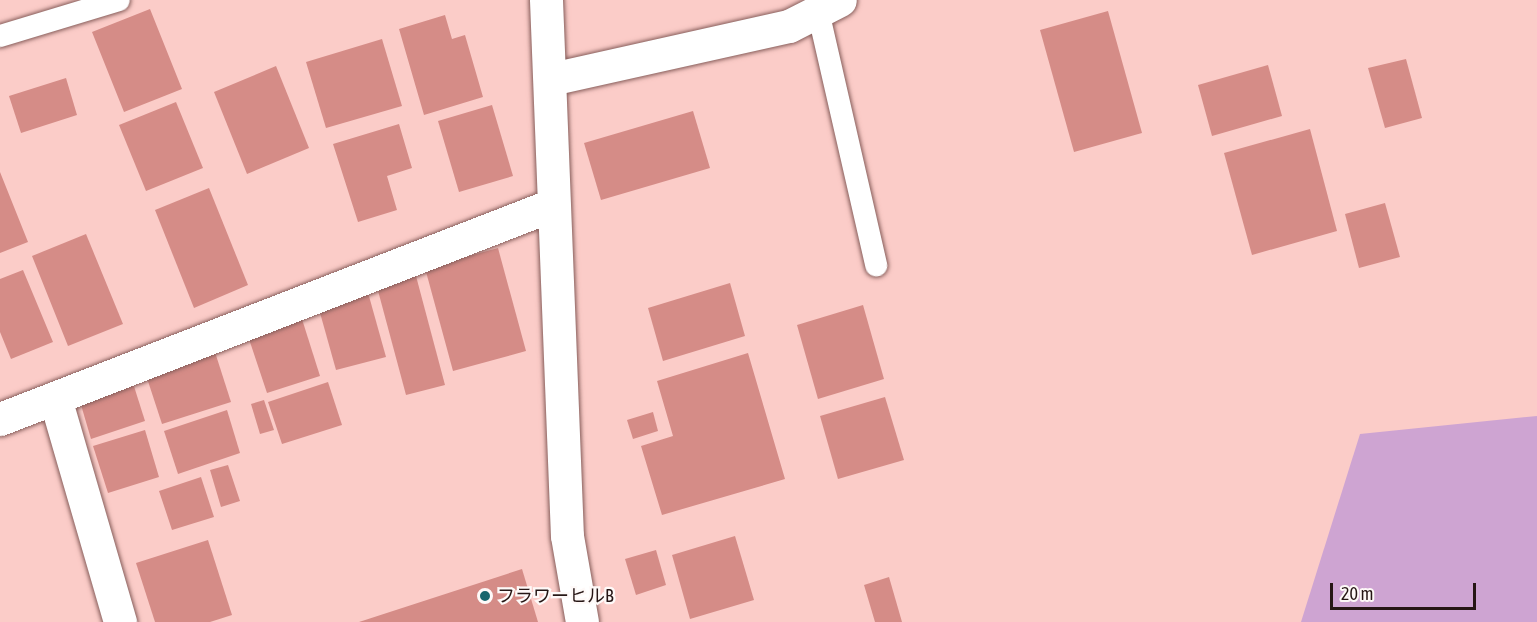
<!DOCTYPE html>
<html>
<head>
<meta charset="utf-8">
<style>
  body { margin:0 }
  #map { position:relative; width:1537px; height:622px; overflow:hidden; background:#fbccc8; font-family:"Asap Condensed","Noto Sans JP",sans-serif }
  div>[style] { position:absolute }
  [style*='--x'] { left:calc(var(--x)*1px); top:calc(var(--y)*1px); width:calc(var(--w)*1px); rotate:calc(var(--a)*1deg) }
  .green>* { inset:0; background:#cea4d2 }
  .building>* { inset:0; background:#d58c87 }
  .roads { filter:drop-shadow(0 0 2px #875e5b) drop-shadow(0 0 2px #875e5b) }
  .service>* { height:22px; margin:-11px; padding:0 11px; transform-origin:11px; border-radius:11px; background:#fff }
  .minor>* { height:33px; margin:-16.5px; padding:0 16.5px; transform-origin:16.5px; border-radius:16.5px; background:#fff }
  .dots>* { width:16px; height:16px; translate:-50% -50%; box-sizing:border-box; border:3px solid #fef9f8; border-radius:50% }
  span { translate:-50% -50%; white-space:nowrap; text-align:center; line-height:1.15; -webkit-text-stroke:4.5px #fef9f8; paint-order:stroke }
  .poi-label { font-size:18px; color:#261615 }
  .left { translate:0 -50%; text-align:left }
  .scale { position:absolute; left:1330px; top:583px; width:146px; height:27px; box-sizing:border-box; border:3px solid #261615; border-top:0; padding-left:8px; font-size:18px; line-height:21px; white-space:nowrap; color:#261615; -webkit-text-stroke:4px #fef9f8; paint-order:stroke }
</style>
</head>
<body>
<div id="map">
  <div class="green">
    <i style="clip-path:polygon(1537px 416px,1537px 622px,1301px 622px,1360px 434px)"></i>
  </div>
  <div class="building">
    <i style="clip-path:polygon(150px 9px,182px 89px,124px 112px,92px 32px)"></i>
    <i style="clip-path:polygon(1108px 11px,1142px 133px,1074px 152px,1040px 30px)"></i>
    <i style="clip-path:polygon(445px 15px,452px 39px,465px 35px,483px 97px,424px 115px,399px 29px)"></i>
    <i style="clip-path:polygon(382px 39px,402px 106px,326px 128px,306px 62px)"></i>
    <i style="clip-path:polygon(1406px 59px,1422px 118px,1385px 128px,1368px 68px)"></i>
    <i style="clip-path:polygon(1268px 65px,1282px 116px,1212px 136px,1198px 85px)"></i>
    <i style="clip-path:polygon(276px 66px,309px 148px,247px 174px,214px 92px)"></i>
    <i style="clip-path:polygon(66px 78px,77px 115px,21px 133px,9px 96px)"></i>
    <i style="clip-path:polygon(176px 102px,203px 168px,146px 191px,119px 125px)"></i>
    <i style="clip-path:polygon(492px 105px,513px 176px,459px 192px,438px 121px)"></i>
    <i style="clip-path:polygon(693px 111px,710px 168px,601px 200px,584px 143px)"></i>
    <i style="clip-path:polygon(399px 124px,412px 168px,387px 176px,397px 210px,358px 222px,333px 144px)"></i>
    <i style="clip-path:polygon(1310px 129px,1337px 231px,1252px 255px,1224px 153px)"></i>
    <i style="clip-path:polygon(0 172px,28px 242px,0 253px)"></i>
    <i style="clip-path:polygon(209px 188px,248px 285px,194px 308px,155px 210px)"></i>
    <i style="clip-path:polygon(1385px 203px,1400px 257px,1359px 268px,1345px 214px)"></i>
    <i style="clip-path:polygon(86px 234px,123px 324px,68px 346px,32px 256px)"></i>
    <i style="clip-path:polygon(498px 248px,526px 351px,453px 371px,425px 268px)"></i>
    <i style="clip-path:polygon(23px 270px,53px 342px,11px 359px,0 332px,0 279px)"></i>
    <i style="clip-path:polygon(416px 276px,445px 385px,406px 395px,377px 287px)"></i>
    <i style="clip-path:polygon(730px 283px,745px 336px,663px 361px,648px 308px)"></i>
    <i style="clip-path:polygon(367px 289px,386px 357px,336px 370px,317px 302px)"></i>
    <i style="clip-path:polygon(863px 305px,884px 379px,818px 399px,797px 325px)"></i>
    <i style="clip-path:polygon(301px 316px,320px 376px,267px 393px,247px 333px)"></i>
    <i style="clip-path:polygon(214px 349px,231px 402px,162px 424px,145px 372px)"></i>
    <i style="clip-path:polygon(748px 353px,785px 479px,662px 515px,641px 446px,673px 436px,657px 381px)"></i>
    <i style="clip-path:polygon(132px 380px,145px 421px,91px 439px,79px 398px)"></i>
    <i style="clip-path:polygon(328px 382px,342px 425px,282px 444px,268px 402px)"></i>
    <i style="clip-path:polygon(885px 397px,904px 460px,838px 479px,820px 416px)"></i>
    <i style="clip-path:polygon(264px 400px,274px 430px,260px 434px,251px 404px)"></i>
    <i style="clip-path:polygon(227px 410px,240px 453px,178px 474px,164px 431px)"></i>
    <i style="clip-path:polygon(653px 412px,658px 431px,633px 439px,627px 420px)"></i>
    <i style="clip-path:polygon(145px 430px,159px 477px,108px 493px,93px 446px)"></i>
    <i style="clip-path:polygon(228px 465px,240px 501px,221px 507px,210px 470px)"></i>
    <i style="clip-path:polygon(201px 477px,214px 517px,172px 530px,159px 491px)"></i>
    <i style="clip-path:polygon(735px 536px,754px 600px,690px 619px,672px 555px)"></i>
    <i style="clip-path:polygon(208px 540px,232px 615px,210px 622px,155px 622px,136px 563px)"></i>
    <i style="clip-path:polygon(656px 550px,666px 585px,636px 595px,625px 559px)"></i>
    <i style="clip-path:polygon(522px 569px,538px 622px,359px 622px)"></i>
    <i style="clip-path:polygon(889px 577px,902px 622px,875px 622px,864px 585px)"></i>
  </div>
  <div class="roads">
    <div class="service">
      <i style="--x:818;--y:11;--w:261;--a:77.1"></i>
      <i style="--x:0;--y:36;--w:124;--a:-16.8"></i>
    </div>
    <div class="minor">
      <i style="--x:546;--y:0;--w:536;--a:87.76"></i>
      <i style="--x:567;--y:536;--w:87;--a:80.1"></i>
      <i style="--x:551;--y:79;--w:244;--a:-12.6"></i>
      <i style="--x:789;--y:26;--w:57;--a:-27"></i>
      <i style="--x:55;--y:398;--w:233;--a:73.8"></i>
      <i style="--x:0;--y:419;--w:592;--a:-21.19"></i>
    </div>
  </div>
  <div class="dots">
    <i style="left:485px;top:596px;background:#19666d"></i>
  </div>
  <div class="poi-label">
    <span class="left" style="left:497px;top:596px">フラワーヒルB</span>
  </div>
  <div class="scale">20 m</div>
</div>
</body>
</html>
